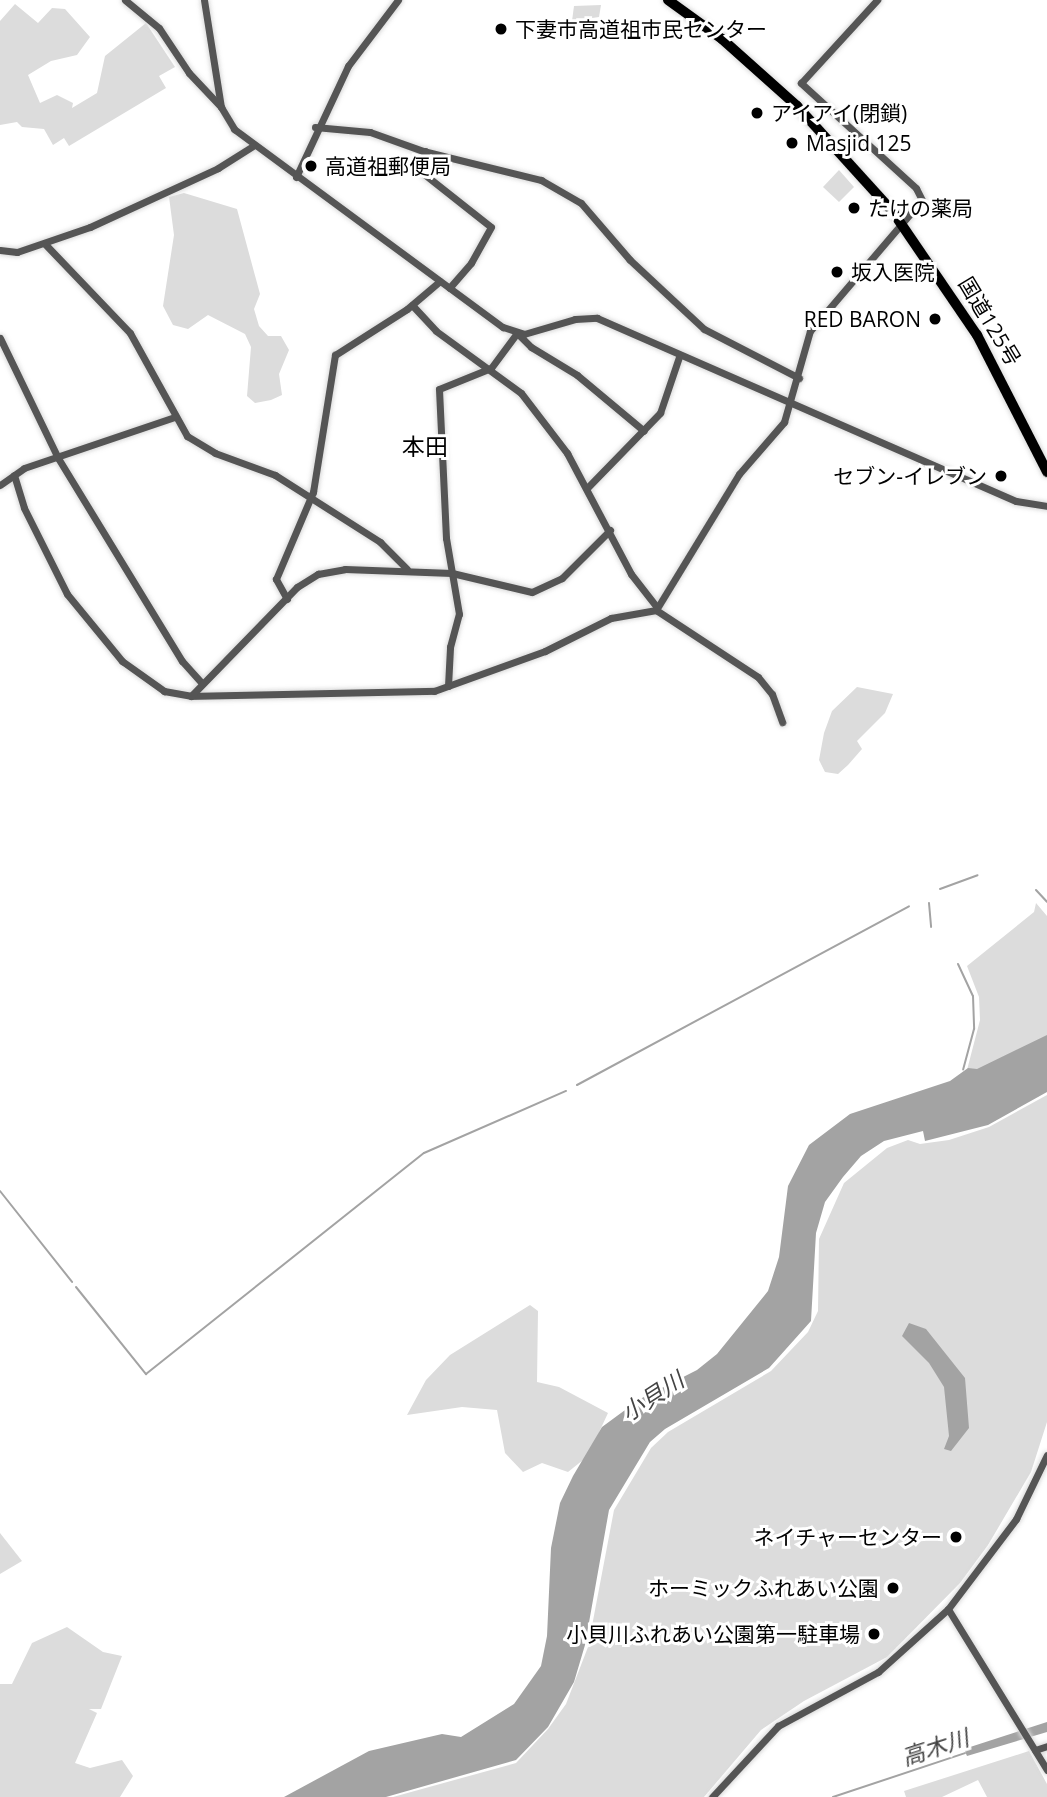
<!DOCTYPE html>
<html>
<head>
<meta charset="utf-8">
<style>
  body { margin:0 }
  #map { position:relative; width:1047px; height:1797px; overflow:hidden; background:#fff; font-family:"Open Sans","Noto Sans JP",sans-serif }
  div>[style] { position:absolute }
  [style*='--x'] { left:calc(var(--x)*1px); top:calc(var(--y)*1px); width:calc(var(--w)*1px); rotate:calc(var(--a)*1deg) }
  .green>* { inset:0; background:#dcdcdc }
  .water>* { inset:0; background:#a3a3a3 }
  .stream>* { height:2px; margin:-1px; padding:0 1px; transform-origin:1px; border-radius:1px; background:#a3a3a3 }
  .roads { filter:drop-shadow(0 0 2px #dbdbdb) drop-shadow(0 0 2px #dbdbdb) }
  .minor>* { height:7px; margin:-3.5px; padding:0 3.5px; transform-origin:3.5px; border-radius:3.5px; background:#555 }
  .highway>* { height:10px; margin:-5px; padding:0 5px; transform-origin:5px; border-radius:5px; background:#000 }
  .dots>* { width:19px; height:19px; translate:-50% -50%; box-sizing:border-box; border:4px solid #fff; border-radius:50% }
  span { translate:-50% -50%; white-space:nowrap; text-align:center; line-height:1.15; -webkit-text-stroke:6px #fff; paint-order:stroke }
  .poi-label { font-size:21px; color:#000 }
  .left { translate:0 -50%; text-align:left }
  .right { translate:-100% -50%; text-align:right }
  .street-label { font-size:21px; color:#000 }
  .neighbourhood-label { font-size:23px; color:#000 }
  .water-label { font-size:23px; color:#444; font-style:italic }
</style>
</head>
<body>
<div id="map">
  <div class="green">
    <i style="clip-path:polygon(15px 4px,38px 23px,52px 8px,65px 9px,90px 37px,77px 55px,51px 61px,28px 75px,40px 103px,57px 95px,73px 103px,72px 108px,97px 93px,105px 56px,146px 23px,175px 67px,159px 76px,166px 88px,69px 146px,64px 138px,53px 145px,44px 129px,22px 127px,17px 122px,0 125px,0 21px)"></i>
    <i style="clip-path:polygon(601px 5px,599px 17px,572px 21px,574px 6px)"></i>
    <i style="clip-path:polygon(839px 170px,854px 187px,839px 202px,823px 187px)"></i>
    <i style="clip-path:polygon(184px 193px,237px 209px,260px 294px,254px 309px,259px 326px,268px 336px,281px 336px,289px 350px,279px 374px,282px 395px,271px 400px,255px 403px,247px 396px,251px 347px,245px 334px,208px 315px,188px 329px,173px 325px,163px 306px,174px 235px,169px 197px)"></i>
    <i style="clip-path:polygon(857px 687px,893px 694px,885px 713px,857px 741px,862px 749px,848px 765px,838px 774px,825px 772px,819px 760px,824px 733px,832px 711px)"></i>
    <i style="clip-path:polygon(1036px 903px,1047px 916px,1047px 1037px,972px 1073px,967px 1070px,980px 1020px,979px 997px,967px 966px,1034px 912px)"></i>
    <i style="clip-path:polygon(1047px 1095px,1047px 1422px,1031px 1472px,988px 1545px,960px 1583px,887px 1657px,804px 1701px,761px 1730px,704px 1797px,393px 1797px,516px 1763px,548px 1729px,566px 1704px,588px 1647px,614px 1510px,651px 1448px,668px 1432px,771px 1371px,808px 1332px,818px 1311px,819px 1239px,844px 1183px,887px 1148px,908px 1140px,920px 1144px,949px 1140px,989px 1127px)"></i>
    <i style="clip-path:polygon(530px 1305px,538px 1311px,537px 1382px,559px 1387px,608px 1413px,588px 1456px,568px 1472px,542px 1463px,523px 1472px,505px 1453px,497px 1410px,462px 1407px,407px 1415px,426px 1380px,450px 1355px)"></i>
    <i style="clip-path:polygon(0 1533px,22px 1561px,0 1574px)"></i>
    <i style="clip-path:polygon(67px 1627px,103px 1652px,122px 1656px,101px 1709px,89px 1709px,97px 1713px,75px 1763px,90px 1768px,122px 1760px,133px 1776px,120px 1797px,0 1797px,0 1684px,12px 1684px,32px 1643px)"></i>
    <i style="clip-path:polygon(1029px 1751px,1047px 1784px,1047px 1797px,987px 1797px,978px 1780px,942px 1797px,906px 1797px,904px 1791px)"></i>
  </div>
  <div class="water">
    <i style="clip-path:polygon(1047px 1035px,1047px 1092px,988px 1125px,925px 1141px,923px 1131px,884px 1141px,861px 1156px,843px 1177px,825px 1202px,816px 1233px,811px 1321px,769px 1368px,665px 1429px,650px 1442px,609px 1510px,585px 1645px,574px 1682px,548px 1727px,516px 1760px,386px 1797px,284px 1797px,369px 1751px,442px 1734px,461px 1737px,514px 1704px,541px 1666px,547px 1636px,551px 1548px,560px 1503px,573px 1476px,602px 1427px,640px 1399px,697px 1370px,717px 1354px,768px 1291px,779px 1257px,788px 1186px,809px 1145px,850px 1114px,950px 1081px,968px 1068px,977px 1069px)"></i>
    <i style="clip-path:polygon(909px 1323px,926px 1329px,965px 1378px,969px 1428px,951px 1451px,944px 1449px,949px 1436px,944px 1387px,929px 1363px,902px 1336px)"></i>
    <i style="clip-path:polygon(1047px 1722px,1047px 1732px,967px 1756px,964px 1749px)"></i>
  </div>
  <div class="stream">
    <i style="--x:940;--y:889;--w:40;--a:-20.2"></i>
    <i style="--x:1036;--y:890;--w:16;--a:47"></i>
    <i style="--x:929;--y:903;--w:24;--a:85"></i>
    <i style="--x:958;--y:964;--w:35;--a:65"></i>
    <i style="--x:973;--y:996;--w:33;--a:88"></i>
    <i style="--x:974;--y:1029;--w:42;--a:105"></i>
    <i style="--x:577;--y:1085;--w:377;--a:-28.3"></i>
    <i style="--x:0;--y:1191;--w:116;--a:51.6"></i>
    <i style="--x:76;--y:1287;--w:112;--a:51.2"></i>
    <i style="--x:146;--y:1374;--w:355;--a:-38.5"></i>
    <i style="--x:424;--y:1153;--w:155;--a:-23.6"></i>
    <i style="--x:833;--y:1797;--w:139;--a:-18.4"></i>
  </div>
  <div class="roads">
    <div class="minor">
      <i style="--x:125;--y:0;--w:44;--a:39.5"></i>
      <i style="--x:159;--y:28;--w:54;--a:56.3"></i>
      <i style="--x:189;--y:73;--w:47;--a:46.7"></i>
      <i style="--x:204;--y:0;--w:108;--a:81"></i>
      <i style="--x:221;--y:107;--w:26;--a:59"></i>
      <i style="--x:234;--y:129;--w:334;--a:36.4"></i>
      <i style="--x:503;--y:327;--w:22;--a:18"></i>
      <i style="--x:524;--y:334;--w:53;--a:-16.4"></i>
      <i style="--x:575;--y:319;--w:22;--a:-3"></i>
      <i style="--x:597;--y:318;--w:457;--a:23.6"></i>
      <i style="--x:1016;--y:501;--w:31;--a:9"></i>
      <i style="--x:315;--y:127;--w:55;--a:5.2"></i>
      <i style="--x:370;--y:132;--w:56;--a:19.7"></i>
      <i style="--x:423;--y:151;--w:122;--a:13.8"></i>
      <i style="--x:541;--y:180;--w:46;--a:29.9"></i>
      <i style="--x:581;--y:203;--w:75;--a:49.3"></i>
      <i style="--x:630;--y:260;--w:101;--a:43"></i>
      <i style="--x:704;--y:329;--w:107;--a:27.3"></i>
      <i style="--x:425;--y:151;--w:23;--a:92"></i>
      <i style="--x:424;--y:174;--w:85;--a:38.3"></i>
      <i style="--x:491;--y:227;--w:41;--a:119.1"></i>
      <i style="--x:471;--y:263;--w:33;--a:131"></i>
      <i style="--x:296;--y:177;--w:123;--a:-64.9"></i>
      <i style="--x:348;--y:66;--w:83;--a:-52.9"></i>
      <i style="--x:45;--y:244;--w:123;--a:46.3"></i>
      <i style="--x:130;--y:333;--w:118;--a:61"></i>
      <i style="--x:187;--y:436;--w:33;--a:31"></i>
      <i style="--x:215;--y:453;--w:64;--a:20.1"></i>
      <i style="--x:275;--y:475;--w:125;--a:32.5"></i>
      <i style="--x:380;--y:542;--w:38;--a:45"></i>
      <i style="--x:0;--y:250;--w:17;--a:7"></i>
      <i style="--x:17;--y:252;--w:77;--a:-18.9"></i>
      <i style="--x:90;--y:227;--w:141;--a:-24.7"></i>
      <i style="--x:218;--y:168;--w:41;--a:-32.2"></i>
      <i style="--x:412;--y:305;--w:35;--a:47"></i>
      <i style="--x:436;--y:331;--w:105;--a:36.1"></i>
      <i style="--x:521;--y:393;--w:76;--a:52.5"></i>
      <i style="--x:567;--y:453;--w:137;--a:62.1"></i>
      <i style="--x:631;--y:574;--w:41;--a:52"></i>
      <i style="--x:0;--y:338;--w:133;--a:64.2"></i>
      <i style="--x:58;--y:458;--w:238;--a:58.6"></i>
      <i style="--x:182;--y:661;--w:28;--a:48"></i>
      <i style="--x:14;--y:475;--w:34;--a:73"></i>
      <i style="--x:24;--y:508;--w:96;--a:63.4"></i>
      <i style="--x:67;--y:594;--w:87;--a:50.6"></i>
      <i style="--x:122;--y:661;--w:52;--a:35.5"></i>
      <i style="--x:164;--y:691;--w:27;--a:10"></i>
      <i style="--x:191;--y:696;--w:243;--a:-1.2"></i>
      <i style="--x:434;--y:691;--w:118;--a:-19.8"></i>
      <i style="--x:545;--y:651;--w:74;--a:-26.6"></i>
      <i style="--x:611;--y:618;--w:46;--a:-10.1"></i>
      <i style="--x:656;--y:610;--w:122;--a:33.3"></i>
      <i style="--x:758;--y:677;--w:22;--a:51"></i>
      <i style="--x:772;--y:694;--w:30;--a:70"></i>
      <i style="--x:0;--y:485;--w:29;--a:-35"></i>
      <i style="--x:24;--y:468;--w:159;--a:-18.7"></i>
      <i style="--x:587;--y:488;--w:105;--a:-45.8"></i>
      <i style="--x:660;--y:413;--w:59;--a:-71.3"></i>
      <i style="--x:287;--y:599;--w:23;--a:-119"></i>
      <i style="--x:276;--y:579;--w:95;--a:-67"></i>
      <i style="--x:313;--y:492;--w:139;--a:-80.9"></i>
      <i style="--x:335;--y:355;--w:85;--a:-32.6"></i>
      <i style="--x:407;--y:309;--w:43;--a:-40.3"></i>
      <i style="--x:656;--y:610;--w:159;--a:-58.6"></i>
      <i style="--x:739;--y:474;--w:69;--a:-49.1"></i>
      <i style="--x:784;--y:422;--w:95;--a:-74.1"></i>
      <i style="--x:810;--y:331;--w:172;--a:-49.5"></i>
      <i style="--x:922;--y:200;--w:13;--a:-117"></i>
      <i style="--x:916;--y:188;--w:156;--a:-137.6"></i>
      <i style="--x:801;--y:83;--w:113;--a:-47.5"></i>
      <i style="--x:448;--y:686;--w:39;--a:-87"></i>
      <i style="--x:450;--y:647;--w:34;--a:-75"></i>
      <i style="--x:459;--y:614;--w:77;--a:-99.7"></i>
      <i style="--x:446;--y:538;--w:149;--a:-92.7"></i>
      <i style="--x:439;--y:389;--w:56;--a:-22"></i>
      <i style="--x:491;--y:368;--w:44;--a:-53.4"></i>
      <i style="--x:517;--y:333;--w:20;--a:45"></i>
      <i style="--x:531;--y:347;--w:54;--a:31.3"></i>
      <i style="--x:577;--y:375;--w:87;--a:39.9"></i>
      <i style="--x:191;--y:696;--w:152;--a:-45.8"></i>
      <i style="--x:297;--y:587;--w:25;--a:-32"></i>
      <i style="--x:318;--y:574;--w:27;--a:-10"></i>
      <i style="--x:345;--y:569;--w:107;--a:2.1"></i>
      <i style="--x:452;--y:573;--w:82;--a:13.4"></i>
      <i style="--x:532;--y:592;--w:33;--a:-25"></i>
      <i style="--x:562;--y:578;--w:68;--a:-45"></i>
      <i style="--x:948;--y:1609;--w:189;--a:58.4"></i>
      <i style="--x:1035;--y:1750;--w:13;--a:-18"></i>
      <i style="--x:712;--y:1797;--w:97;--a:-47.1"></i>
      <i style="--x:778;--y:1726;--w:114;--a:-28.4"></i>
      <i style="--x:878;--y:1672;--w:94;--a:-42"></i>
      <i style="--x:948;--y:1609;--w:113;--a:-52.9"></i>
      <i style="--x:1016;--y:1519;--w:71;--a:-64.2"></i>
    </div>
    <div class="highway">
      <i style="--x:668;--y:0;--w:67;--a:35.8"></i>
      <i style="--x:722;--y:39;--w:101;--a:41.8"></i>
      <i style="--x:797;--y:106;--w:143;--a:47.8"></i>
      <i style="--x:893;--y:212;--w:149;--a:55.7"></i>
      <i style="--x:977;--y:335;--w:154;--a:62.9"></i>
    </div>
  </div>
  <div class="dots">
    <i style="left:501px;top:29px;background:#000"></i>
    <i style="left:757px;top:113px;background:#000"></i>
    <i style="left:792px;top:143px;background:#000"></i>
    <i style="left:311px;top:166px;background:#000"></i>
    <i style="left:854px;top:208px;background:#000"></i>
    <i style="left:837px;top:272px;background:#000"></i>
    <i style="left:935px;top:319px;background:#000"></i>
    <i style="left:1001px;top:476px;background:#000"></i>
    <i style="left:956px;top:1537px;background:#000"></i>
    <i style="left:893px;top:1588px;background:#000"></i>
    <i style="left:874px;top:1634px;background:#000"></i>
  </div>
  <div class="poi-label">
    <span class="left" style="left:515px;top:29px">下妻市高道祖市民センター</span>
    <span class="left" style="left:771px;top:113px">アイアイ(閉鎖)</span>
    <span class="left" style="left:806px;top:143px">Masjid 125</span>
    <span class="left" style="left:325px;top:166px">高道祖郵便局</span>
    <span class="left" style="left:868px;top:208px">たけの薬局</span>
    <span class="left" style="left:851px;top:272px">坂入医院</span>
    <span class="right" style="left:921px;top:319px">RED BARON</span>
    <span class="right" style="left:987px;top:476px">セブン-イレブン</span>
    <span class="right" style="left:942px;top:1537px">ネイチャーセンター</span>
    <span class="right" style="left:879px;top:1588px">ホーミックふれあい公園</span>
    <span class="right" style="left:860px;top:1634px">小貝川ふれあい公園第一駐車場</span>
  </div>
  <div class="street-label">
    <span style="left:990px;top:321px;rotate:59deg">国道125号</span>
  </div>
  <div class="neighbourhood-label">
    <span style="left:425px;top:446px">本田</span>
  </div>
  <div class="water-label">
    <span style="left:652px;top:1396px;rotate:-33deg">小貝川</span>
    <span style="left:935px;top:1747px;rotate:-18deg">高木川</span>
  </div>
</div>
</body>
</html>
